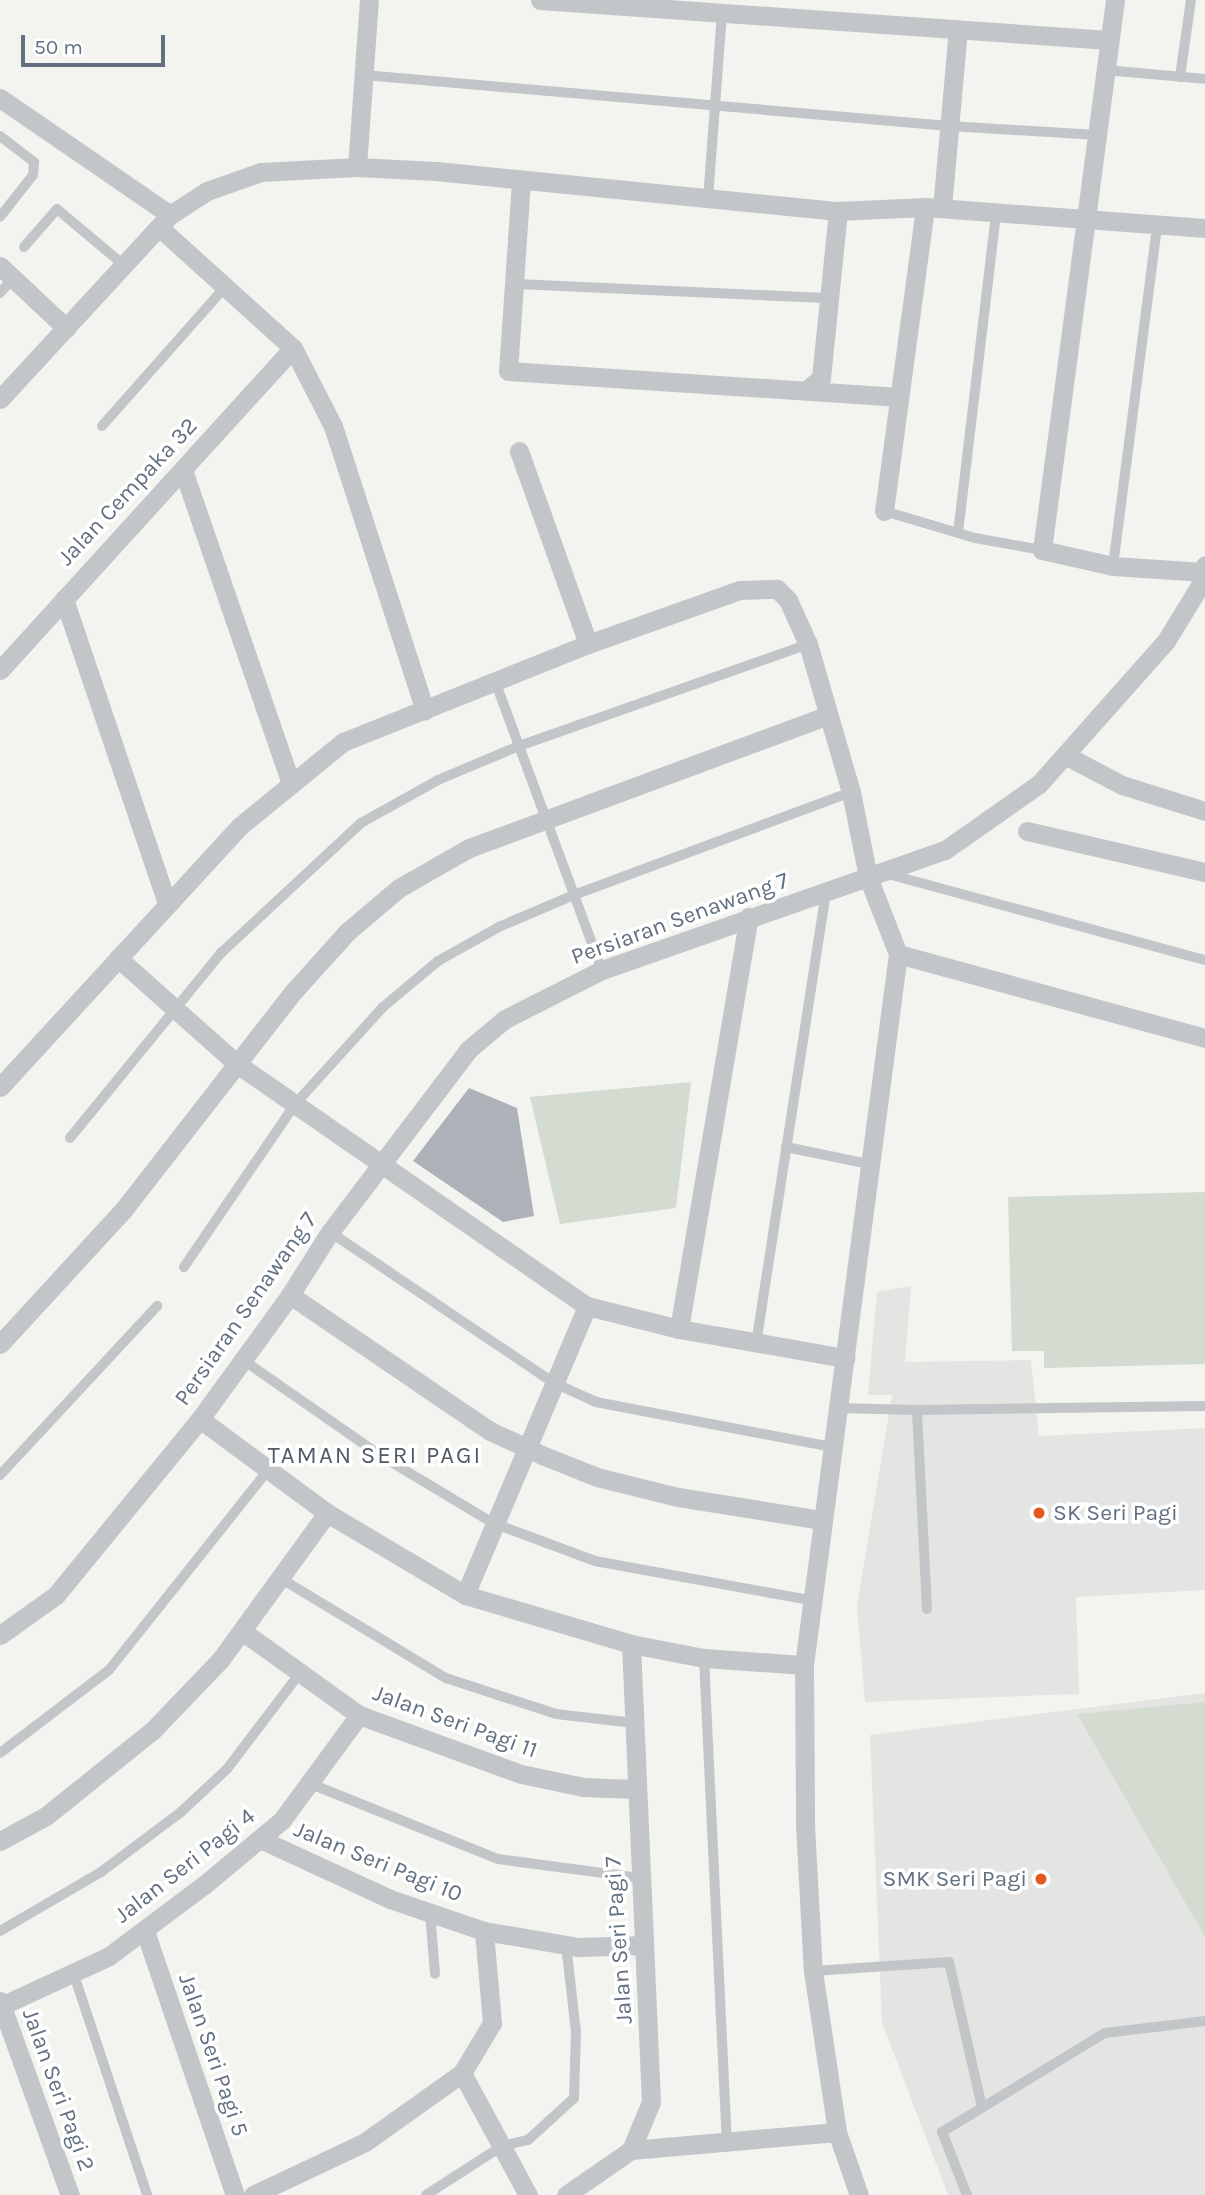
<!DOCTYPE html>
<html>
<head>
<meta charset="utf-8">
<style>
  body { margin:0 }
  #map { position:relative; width:1205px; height:2195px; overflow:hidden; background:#f3f4ef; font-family:Karla,sans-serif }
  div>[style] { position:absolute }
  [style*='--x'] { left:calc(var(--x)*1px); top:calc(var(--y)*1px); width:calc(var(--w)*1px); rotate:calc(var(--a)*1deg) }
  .built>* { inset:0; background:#e4e5e3 }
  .green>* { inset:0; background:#d4dbd0 }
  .building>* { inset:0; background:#acb2b8 }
  .service>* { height:10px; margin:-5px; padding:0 5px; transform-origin:5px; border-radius:5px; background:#c3c6c9 }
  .minor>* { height:19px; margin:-9.5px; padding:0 9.5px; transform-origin:9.5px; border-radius:9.5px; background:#c3c6c9 }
  .dots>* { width:19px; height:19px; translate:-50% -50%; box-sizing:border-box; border:4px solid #fff; border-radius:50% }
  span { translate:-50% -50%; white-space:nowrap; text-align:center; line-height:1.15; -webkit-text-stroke:7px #fff; paint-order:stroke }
  .street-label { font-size:23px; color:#627181 }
  .poi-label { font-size:23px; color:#627181 }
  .left { translate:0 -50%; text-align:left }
  .right { translate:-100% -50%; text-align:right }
  .neighbourhood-label { font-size:24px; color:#505b66; letter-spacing:2px }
  .scale { position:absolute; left:21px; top:35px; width:144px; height:32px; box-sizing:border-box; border:4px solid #627181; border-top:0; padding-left:9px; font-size:21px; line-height:24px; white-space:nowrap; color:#627181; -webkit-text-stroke:5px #fff; paint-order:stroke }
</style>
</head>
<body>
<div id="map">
  <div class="built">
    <i style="clip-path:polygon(911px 1286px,905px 1362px,1031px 1360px,1039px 1436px,1205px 1428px,1205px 1590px,1076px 1597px,1079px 1694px,865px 1702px,857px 1606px,892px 1395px,868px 1395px,877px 1292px)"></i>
    <i style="clip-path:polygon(1205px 1693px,1205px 2195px,948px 2195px,882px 2023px,870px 1735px)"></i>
  </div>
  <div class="green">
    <i style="clip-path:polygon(691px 1082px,676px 1208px,560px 1224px,530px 1097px)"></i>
    <i style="clip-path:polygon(1205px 1192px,1205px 1364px,1044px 1368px,1044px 1351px,1012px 1351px,1008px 1197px)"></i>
    <i style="clip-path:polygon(1205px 1702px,1205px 1937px,1077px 1714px)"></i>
  </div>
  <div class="building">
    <i style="clip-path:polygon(469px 1088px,517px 1108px,534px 1216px,503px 1222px,413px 1161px)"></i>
  </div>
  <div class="service">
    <i style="--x:1105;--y:70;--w:100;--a:5.1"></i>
    <i style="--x:364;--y:75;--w:587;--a:4.98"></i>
    <i style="--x:949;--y:126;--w:148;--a:3.5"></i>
    <i style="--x:1180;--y:77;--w:78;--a:-81.9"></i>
    <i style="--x:0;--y:136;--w:43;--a:37.4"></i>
    <i style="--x:34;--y:162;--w:13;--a:94"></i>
    <i style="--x:33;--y:175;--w:53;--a:128.2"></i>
    <i style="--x:708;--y:199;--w:187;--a:-85.7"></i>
    <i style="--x:24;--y:247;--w:50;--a:-49"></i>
    <i style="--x:57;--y:209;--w:89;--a:40"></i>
    <i style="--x:517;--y:284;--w:313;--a:2.6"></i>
    <i style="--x:0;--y:293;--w:20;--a:-49"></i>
    <i style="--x:102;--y:426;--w:186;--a:-48.5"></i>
    <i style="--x:884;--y:511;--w:95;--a:16.5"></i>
    <i style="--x:975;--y:538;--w:68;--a:10.2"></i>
    <i style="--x:958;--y:533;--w:323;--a:-83.2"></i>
    <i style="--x:1113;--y:566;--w:344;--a:-82.6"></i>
    <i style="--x:495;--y:681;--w:308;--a:69.7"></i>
    <i style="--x:888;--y:874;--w:328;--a:15.2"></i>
    <i style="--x:70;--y:1138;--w:239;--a:-50.8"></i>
    <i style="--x:221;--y:953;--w:191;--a:-42.9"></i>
    <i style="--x:361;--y:823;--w:88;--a:-29.2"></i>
    <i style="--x:438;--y:780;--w:88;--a:-22.8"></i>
    <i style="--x:519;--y:746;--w:306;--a:-19.4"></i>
    <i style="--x:786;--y:1147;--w:85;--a:11.6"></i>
    <i style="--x:330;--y:1232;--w:270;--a:34"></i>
    <i style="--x:554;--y:1383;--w:46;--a:24.3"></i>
    <i style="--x:596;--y:1402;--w:241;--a:10.8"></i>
    <i style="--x:184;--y:1267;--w:199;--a:-55.7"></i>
    <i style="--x:296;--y:1103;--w:130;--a:-47.8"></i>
    <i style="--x:383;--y:1007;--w:72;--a:-39.9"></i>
    <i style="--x:438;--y:961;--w:72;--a:-29.1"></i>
    <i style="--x:501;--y:926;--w:79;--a:-23"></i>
    <i style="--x:574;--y:895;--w:296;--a:-20.4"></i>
    <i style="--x:756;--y:1344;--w:457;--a:-81.2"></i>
    <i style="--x:243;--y:1360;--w:165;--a:34.8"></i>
    <i style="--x:378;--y:1454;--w:134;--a:31"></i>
    <i style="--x:493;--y:1523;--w:109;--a:20.4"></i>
    <i style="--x:595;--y:1561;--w:219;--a:10.3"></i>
    <i style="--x:838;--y:1408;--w:79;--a:1.5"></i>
    <i style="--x:0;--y:1475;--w:231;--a:-47.1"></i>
    <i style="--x:280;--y:1578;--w:194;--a:31.1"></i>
    <i style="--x:446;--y:1678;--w:116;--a:18.1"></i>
    <i style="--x:556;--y:1714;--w:79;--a:6.6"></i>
    <i style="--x:927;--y:1609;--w:199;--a:-92.9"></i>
    <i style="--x:917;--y:1410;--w:288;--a:-0.8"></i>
    <i style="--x:704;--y:1658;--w:485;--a:87.3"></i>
    <i style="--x:0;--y:1753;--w:137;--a:-37.3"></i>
    <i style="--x:109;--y:1670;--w:256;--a:-51.5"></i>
    <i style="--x:311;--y:1784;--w:201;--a:21.9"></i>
    <i style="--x:498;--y:1859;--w:143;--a:7.6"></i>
    <i style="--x:430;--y:1913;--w:61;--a:85.3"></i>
    <i style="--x:0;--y:1931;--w:117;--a:-30.3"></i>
    <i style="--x:101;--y:1872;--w:100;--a:-36.9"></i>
    <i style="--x:181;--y:1812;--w:63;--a:-43.1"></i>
    <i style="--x:227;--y:1769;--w:119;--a:-52.8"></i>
    <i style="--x:813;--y:1971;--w:136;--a:-3.8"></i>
    <i style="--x:949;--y:1962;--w:149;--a:77.2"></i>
    <i style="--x:74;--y:1975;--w:232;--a:71.6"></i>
    <i style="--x:426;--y:2195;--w:90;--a:-32.8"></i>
    <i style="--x:502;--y:2146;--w:27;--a:-13"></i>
    <i style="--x:528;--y:2140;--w:62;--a:-42.4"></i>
    <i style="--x:574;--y:2098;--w:66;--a:-88.3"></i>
    <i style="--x:576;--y:2032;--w:89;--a:-96.5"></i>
    <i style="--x:967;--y:2195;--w:68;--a:-111.6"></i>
    <i style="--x:942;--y:2132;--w:191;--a:-31.3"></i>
    <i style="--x:1105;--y:2033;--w:101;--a:-6.8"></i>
  </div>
  <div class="minor">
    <i style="--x:540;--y:0;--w:570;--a:4.02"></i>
    <i style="--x:1115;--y:0;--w:555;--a:97.56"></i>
    <i style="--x:1042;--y:550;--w:73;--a:12.7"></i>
    <i style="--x:1113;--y:566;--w:91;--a:3.8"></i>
    <i style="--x:0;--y:98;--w:206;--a:34.5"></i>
    <i style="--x:357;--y:167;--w:167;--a:-85.9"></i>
    <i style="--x:521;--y:181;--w:190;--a:93.9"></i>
    <i style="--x:508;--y:371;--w:392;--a:3.8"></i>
    <i style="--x:942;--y:208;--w:179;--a:-84.9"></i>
    <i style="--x:160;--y:228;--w:179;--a:42.1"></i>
    <i style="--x:293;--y:348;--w:88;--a:62.9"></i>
    <i style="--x:333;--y:426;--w:299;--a:72.1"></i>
    <i style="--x:0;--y:266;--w:91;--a:43.2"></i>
    <i style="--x:809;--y:388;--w:16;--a:-40"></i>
    <i style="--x:821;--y:378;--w:168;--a:-84.2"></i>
    <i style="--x:0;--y:399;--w:251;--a:-47.3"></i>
    <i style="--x:170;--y:215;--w:44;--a:-33"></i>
    <i style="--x:207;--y:191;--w:57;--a:-19.4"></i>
    <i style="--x:261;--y:172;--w:96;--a:-3"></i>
    <i style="--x:357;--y:167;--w:79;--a:2.9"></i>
    <i style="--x:436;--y:171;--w:404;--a:5.7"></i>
    <i style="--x:838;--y:211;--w:87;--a:-2.6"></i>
    <i style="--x:925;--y:207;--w:281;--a:4.3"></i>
    <i style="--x:519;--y:451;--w:205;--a:70.3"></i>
    <i style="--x:183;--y:470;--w:332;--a:71"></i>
    <i style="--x:884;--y:511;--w:307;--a:-82.3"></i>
    <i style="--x:64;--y:599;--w:321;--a:71.3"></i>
    <i style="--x:0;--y:670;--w:435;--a:-47.7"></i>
    <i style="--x:1065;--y:755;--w:64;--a:27.8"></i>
    <i style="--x:1122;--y:785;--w:87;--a:17.4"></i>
    <i style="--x:1027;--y:831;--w:183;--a:13"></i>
    <i style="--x:898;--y:954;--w:318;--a:15.3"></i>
    <i style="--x:118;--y:958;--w:159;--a:41.7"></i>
    <i style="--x:237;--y:1064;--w:426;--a:34.7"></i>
    <i style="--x:587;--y:1306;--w:95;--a:14"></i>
    <i style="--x:679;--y:1329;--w:169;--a:9.9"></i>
    <i style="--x:0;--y:1087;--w:355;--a:-47.4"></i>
    <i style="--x:240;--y:826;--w:133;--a:-39.2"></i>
    <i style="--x:343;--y:742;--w:264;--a:-21.8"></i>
    <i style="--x:588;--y:644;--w:161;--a:-19.6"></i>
    <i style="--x:740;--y:590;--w:37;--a:-2"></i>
    <i style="--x:777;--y:589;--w:16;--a:45"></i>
    <i style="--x:788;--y:600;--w:48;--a:65.6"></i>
    <i style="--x:808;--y:644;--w:154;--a:73.8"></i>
    <i style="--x:851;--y:792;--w:87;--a:78.7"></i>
    <i style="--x:868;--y:877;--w:83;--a:68.7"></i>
    <i style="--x:898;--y:954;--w:717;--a:97.53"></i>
    <i style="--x:804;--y:1665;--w:160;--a:89.6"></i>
    <i style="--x:805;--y:1825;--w:146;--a:86.9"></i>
    <i style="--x:813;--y:1971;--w:163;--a:81.5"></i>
    <i style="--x:837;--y:2132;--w:67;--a:70.8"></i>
    <i style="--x:290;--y:1295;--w:242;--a:34.2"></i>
    <i style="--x:490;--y:1431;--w:57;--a:24.8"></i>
    <i style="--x:542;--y:1455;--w:59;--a:21.8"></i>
    <i style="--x:597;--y:1477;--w:83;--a:13.9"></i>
    <i style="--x:678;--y:1497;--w:146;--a:9.1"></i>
    <i style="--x:679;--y:1329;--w:418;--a:-80.4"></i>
    <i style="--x:0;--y:1344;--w:183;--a:-47.4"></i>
    <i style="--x:124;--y:1209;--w:275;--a:-52.1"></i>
    <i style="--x:293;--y:992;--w:81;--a:-48"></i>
    <i style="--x:347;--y:932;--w:68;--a:-40.2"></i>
    <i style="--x:399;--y:888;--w:81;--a:-29.7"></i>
    <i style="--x:469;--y:848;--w:383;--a:-20.3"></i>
    <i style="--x:200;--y:1419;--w:158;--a:36.5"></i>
    <i style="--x:327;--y:1513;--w:161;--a:30.7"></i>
    <i style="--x:465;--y:1595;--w:173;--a:16.4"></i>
    <i style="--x:631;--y:1644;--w:74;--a:10.9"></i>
    <i style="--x:704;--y:1658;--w:100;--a:4"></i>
    <i style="--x:465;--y:1595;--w:314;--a:-67.1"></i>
    <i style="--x:242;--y:1631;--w:144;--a:35.7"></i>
    <i style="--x:359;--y:1715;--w:172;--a:20"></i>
    <i style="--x:521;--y:1774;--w:63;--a:11.8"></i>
    <i style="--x:583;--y:1787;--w:51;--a:2.2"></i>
    <i style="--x:0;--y:1635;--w:69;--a:-35.5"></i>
    <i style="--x:56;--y:1595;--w:227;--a:-50.7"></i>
    <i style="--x:200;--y:1419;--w:153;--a:-54"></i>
    <i style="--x:290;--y:1295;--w:75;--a:-57.6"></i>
    <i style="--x:330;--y:1232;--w:228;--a:-52.8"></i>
    <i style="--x:468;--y:1050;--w:48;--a:-40"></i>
    <i style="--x:505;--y:1019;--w:109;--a:-26.8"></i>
    <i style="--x:602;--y:970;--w:363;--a:-19.3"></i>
    <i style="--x:945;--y:850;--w:115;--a:-35.1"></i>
    <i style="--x:1039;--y:784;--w:191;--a:-48.4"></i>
    <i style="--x:1166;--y:641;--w:69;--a:-58.6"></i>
    <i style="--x:1202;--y:582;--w:17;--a:-80"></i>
    <i style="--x:260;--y:1839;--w:143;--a:24.8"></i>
    <i style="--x:390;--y:1899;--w:99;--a:18.8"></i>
    <i style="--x:484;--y:1931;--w:96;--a:9.6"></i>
    <i style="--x:579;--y:1947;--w:65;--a:-1.8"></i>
    <i style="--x:0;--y:1841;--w:52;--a:-28.5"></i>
    <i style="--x:46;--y:1816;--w:137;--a:-38.8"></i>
    <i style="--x:153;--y:1730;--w:98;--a:-46.2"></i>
    <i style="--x:221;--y:1659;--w:180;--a:-54"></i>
    <i style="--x:145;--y:1931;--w:279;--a:71.2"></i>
    <i style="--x:0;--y:2001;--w:206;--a:70.2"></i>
    <i style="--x:1;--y:2006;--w:119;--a:-24.8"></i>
    <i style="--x:109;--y:1956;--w:119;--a:-36.8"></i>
    <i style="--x:204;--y:1885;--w:102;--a:-39.8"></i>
    <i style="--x:282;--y:1820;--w:130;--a:-53.7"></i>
    <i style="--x:462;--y:2073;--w:139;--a:61.6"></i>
    <i style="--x:631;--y:2150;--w:207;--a:-5"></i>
    <i style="--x:253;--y:2195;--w:124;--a:-25.3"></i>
    <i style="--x:365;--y:2142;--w:119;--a:-35.4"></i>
    <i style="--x:462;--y:2073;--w:58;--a:-59"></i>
    <i style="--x:492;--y:2023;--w:92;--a:-95"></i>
    <i style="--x:566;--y:2195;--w:79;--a:-34.7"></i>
    <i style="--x:631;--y:2150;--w:52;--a:-67.4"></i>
    <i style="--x:651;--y:2102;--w:458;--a:-92.5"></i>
  </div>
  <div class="dots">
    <i style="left:1039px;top:1513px;background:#e6591d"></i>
    <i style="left:1041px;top:1879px;background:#e6591d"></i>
  </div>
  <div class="street-label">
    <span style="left:128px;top:492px;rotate:-47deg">Jalan Cempaka 32</span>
    <span style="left:680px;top:919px;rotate:-20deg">Persiaran Senawang 7</span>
    <span style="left:246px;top:1309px;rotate:-55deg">Persiaran Senawang 7</span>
    <span style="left:455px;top:1722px;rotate:20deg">Jalan Seri Pagi 11</span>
    <span style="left:378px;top:1862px;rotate:22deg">Jalan Seri Pagi 10</span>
    <span style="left:185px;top:1866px;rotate:-38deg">Jalan Seri Pagi 4</span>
    <span style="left:619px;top:1940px;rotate:-94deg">Jalan Seri Pagi 7</span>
    <span style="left:213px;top:2055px;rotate:71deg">Jalan Seri Pagi 5</span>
    <span style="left:58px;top:2090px;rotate:70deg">Jalan Seri Pagi 2</span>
  </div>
  <div class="poi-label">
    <span class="left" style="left:1053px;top:1513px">SK Seri Pagi</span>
    <span class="right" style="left:1027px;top:1879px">SMK Seri Pagi</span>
  </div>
  <div class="neighbourhood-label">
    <span style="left:375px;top:1456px">TAMAN SERI PAGI</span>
  </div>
  <div class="scale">50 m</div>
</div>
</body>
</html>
